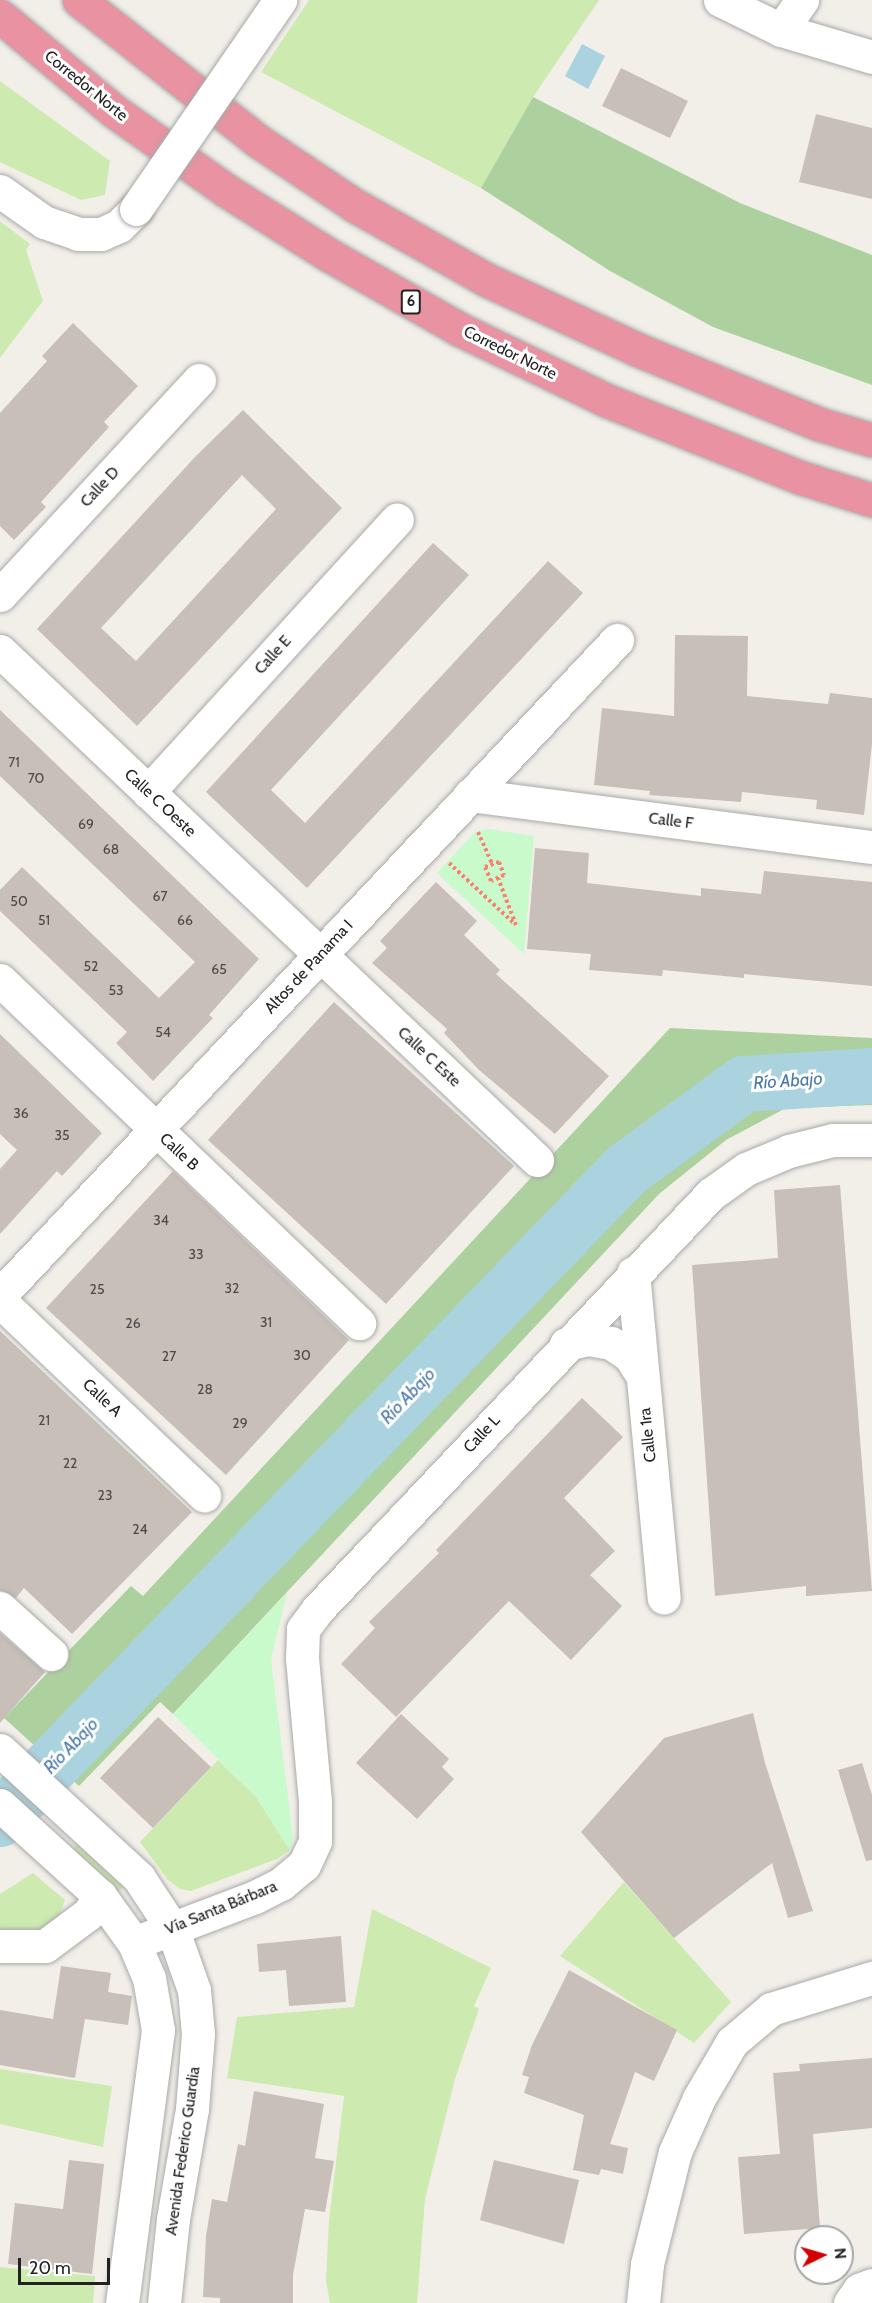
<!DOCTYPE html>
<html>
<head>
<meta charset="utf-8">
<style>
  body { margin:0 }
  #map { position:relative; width:872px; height:2303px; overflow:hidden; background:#f2efe9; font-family:Cabin,sans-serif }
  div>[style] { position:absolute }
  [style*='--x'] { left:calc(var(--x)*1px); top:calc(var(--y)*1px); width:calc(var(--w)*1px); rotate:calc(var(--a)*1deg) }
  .grass>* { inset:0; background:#cdebb0 }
  .forest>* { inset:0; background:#add19e }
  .park>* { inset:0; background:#c8facc }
  .water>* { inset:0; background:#aad3df }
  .river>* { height:56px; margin:-28px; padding:0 28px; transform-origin:28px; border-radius:28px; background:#aad3df }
  .building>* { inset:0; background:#c7bfb8 }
  .path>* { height:4px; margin-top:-2px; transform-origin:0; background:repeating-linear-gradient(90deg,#fa8072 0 3px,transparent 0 6px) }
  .roads { filter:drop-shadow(0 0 2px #a9a9a9) drop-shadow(0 0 2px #a9a9a9) }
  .minor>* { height:33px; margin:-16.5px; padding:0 16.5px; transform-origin:16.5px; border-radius:16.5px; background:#fff }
  .tertiary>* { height:33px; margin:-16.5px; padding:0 16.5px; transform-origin:16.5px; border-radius:16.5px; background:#fff }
  .motorway>* { height:33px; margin:-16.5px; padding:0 16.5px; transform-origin:16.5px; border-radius:16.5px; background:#e892a2 }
  .bridges { filter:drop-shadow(0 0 2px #a9a9a9) drop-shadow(0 0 2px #a9a9a9) }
  .minor-bridge>* { height:33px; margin:-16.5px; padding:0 16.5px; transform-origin:16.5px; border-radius:16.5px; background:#fff }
  span { translate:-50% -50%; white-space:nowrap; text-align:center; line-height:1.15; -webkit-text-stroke:6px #fff; paint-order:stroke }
  .number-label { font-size:14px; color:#4b4948 }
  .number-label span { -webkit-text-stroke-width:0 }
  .shield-label span { padding:2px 4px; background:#fff; border:2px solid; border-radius:4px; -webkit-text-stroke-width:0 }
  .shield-label { font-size:15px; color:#222; font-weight:700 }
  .street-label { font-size:16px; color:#222 }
  .water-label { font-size:18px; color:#4a7aab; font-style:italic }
  .north { position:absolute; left:794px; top:2225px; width:60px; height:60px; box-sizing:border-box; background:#fff; border:2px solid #a7a7a7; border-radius:50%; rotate:85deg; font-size:16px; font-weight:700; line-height:24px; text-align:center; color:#222 }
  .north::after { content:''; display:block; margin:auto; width:21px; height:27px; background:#d40000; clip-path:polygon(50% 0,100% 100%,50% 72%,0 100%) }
  .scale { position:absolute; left:18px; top:2258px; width:92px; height:27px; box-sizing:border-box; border:3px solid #222; border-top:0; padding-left:8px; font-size:18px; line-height:21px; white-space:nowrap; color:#222; -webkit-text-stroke:4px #fff; paint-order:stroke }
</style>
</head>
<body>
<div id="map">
  <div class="grass">
    <i style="clip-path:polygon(309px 0,599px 0,533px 97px,481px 188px,261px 72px)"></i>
    <i style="clip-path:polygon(0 81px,110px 161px,105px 195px,81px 200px,0 162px)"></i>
    <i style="clip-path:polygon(0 221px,30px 244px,26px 250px,43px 301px,0 358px)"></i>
    <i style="clip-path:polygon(218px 1760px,256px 1797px,290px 1850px,277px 1859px,191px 1891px,180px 1889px,168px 1880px,140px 1842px)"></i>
    <i style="clip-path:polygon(77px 1844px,123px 1887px,118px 1892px,72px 1850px)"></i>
    <i style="clip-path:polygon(33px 1873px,65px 1900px,58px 1919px,40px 1935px,0 1934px,0 1894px)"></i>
    <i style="clip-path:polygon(624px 1882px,731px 2002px,694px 2043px,560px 1956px)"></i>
    <i style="clip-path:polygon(372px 1909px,491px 1968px,474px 2006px,479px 2009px,455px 2079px,425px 2199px,417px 2303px,330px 2303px,326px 2281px,329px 2219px,344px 2096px,227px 2078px,237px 2017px,354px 2007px)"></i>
    <i style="clip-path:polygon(0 2069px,112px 2086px,103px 2147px,0 2124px)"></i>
    <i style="clip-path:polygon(0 2267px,95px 2276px,93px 2303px,0 2303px)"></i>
  </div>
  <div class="forest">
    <i style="clip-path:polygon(533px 97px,740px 203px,872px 255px,872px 385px,713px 327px,610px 271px,481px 188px)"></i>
    <i style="clip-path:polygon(670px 1028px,872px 1038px,872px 1105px,786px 1108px,726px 1140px,659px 1194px,173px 1714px,160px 1702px,79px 1786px,4px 1718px,131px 1586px,143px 1596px)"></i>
  </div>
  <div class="park">
    <i style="clip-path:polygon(489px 829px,534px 836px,524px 954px,437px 873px,475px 832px)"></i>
    <i style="clip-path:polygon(287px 1593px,271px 1660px,293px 1838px,290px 1850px,256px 1797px,173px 1714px)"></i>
  </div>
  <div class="water">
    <i style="clip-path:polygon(582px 44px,605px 56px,588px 89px,565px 76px)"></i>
  </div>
  <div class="river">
    <i style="--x:0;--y:1819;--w:902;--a:-46.03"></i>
    <i style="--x:626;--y:1170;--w:146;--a:-36.1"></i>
    <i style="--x:744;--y:1084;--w:128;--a:-3.6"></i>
  </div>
  <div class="building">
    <i style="clip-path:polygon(621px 68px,688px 101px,670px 138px,602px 106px)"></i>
    <i style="clip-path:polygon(816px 114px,872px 128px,872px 199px,799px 182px)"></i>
    <i style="clip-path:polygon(73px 323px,138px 386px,104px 422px,109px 427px,41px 502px,46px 507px,14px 540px,0 526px,0 413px,47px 361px,42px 356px)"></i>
    <i style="clip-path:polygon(evenodd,243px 410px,342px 508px,137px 726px,37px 629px,195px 457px,243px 410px,242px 475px,276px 509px,136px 661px,101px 628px,242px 475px)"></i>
    <i style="clip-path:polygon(433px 543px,469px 575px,271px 790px,305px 823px,548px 561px,583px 593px,307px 888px,206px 792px)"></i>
    <i style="clip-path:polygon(675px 635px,748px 636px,747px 696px,828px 704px,830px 693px,872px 698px,872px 744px,864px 815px,816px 809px,817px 800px,742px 792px,741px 802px,649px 795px,650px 791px,594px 785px,602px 708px,674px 716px)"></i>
    <i style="clip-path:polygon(0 710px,259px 959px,209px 1015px,213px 1018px,153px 1081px,116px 1043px,127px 1032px,0 911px,0 890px,22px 867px,159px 998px,195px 962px,0 776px)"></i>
    <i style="clip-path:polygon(535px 848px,589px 853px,587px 883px,701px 896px,701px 888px,761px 894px,764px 871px,872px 882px,872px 986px,744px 974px,744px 978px,663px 970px,662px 976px,589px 970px,591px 954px,527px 949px)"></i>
    <i style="clip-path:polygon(436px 882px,477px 921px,464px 935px,500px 970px,496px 974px,609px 1076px,555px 1134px,479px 1070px,444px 1033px,447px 1029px,372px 963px,387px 948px,380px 941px)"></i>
    <i style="clip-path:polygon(334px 1002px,514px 1166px,386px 1304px,208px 1140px)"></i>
    <i style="clip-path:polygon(0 1034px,102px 1133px,62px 1176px,57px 1171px,0 1234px,0 1169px,17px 1150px,0 1134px)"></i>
    <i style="clip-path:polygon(173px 1171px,349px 1340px,226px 1475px,46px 1308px)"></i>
    <i style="clip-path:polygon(840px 1185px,872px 1591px,806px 1596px,806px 1586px,715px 1596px,692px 1265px,778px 1258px,774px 1190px)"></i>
    <i style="clip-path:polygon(0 1331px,192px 1512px,72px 1634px,24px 1588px,16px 1598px,0 1590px)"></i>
    <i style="clip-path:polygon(582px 1398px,623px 1437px,564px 1498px,615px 1551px,590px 1575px,622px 1606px,571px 1660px,509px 1601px,396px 1717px,341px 1664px,375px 1628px,369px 1622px,439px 1553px,436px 1550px)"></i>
    <i style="clip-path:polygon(0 1633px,45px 1672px,0 1723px)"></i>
    <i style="clip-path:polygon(753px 1713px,765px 1763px,813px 1911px,788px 1918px,772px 1863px,674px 1938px,581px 1832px,664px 1738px)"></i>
    <i style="clip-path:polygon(401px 1714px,449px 1759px,442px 1767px,454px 1779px,417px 1819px,356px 1763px)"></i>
    <i style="clip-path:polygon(158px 1717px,211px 1767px,153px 1828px,100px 1778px)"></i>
    <i style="clip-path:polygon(862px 1763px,872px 1795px,872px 1860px,866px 1861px,838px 1770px)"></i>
    <i style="clip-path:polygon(341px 1936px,346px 2002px,289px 2006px,286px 1970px,259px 1972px,257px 1944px)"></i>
    <i style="clip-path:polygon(61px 1966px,111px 1973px,108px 1992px,132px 1996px,128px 2025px,85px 2019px,75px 2078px,0 2065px,0 2010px,53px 2019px)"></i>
    <i style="clip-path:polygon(569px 1970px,677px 2030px,654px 2081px,635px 2072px,610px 2144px,628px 2148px,623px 2174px,601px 2169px,599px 2175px,573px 2170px,584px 2115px,524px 2093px,529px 2077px,522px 2075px,532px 2045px)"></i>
    <i style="clip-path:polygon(872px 2058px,872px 2128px,813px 2134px,820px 2228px,744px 2234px,738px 2157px,780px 2154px,773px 2073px,800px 2071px,799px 2064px)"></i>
    <i style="clip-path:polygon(254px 2091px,324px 2104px,315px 2158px,334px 2161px,325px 2212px,305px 2209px,293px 2275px,293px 2303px,220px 2303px,220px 2298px,203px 2297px,206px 2236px,212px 2199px,227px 2202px,238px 2144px,245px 2146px)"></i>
    <i style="clip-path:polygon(69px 2160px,104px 2164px,92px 2274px,8px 2264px,15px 2203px,63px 2209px)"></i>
    <i style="clip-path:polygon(494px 2160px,579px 2180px,564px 2244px,480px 2220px)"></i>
  </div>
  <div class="path">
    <i style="--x:478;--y:832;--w:35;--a:66"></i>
    <i style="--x:499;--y:862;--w:14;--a:69"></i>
    <i style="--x:504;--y:875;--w:14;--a:155"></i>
    <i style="--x:491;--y:881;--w:15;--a:-113"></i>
    <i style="--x:485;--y:867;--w:15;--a:-20"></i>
    <i style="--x:449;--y:863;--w:91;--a:42.8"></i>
    <i style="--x:516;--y:925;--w:50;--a:-111"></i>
  </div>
  <div class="roads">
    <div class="minor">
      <i style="--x:720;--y:0;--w:68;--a:26.2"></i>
      <i style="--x:781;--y:30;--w:95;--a:16.5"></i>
      <i style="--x:781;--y:30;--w:37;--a:-55"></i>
      <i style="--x:0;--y:191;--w:54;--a:35.2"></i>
      <i style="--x:44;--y:222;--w:36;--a:19"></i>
      <i style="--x:78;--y:234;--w:23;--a:0"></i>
      <i style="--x:101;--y:234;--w:20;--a:-24"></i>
      <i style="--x:119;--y:226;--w:24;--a:-45"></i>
      <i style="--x:0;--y:595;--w:293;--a:-47.2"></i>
      <i style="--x:0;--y:651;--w:740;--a:43.47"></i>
      <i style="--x:148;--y:792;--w:369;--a:-47.6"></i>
      <i style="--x:470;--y:795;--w:405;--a:7.4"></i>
      <i style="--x:0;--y:980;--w:497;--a:43.7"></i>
      <i style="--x:633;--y:1273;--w:326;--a:84.6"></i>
      <i style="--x:0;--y:1295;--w:900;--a:-46.71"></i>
      <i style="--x:0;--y:1301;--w:282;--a:43.6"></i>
      <i style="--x:566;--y:1344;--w:23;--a:-13"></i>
      <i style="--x:588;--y:1339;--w:23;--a:10"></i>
      <i style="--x:611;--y:1343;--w:23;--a:34"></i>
      <i style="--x:630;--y:1356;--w:22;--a:58"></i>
      <i style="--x:0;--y:1608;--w:69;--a:42"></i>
      <i style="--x:134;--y:1943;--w:129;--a:-20.8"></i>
      <i style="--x:255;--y:1897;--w:29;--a:-27"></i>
      <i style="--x:281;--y:1884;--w:30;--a:-40"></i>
      <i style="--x:304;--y:1865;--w:26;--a:-65"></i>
      <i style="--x:315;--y:1841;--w:40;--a:-90"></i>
      <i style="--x:315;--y:1801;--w:144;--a:-95.2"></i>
      <i style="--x:302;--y:1658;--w:29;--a:-88"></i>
      <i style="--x:303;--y:1629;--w:25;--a:-53"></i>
      <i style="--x:318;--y:1609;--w:572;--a:-46.56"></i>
      <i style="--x:711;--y:1194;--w:43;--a:-35.5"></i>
      <i style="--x:746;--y:1169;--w:47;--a:-22.7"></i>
      <i style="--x:789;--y:1151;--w:45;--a:-14"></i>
      <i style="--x:833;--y:1140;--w:39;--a:0"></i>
      <i style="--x:0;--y:1946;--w:45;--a:0"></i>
      <i style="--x:45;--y:1946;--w:54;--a:-36.7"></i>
      <i style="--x:88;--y:1914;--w:22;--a:-56"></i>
      <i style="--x:643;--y:2303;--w:39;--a:-84"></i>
      <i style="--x:647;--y:2264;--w:115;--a:-76"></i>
      <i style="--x:675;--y:2152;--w:59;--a:-66"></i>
      <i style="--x:699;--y:2098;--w:65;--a:-59.5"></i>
      <i style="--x:732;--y:2042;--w:51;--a:-40.2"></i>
      <i style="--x:771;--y:2009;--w:106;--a:-17.1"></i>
      <i style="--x:850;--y:2303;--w:16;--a:-55"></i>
      <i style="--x:859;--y:2290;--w:14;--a:-21"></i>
    </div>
    <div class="tertiary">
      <i style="--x:0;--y:1750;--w:189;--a:42.6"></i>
      <i style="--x:139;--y:1878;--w:60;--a:56.6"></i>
      <i style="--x:172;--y:1928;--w:66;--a:70.5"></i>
      <i style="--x:194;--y:1990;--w:44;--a:84.8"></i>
      <i style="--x:198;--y:2034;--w:75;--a:94.6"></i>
      <i style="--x:192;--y:2109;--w:112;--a:99.8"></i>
      <i style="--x:173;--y:2219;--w:84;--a:96.1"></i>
      <i style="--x:0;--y:1805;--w:135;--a:42.3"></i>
      <i style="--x:100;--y:1896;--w:58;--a:54.1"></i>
      <i style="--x:134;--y:1943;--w:38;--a:67"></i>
      <i style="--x:149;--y:1978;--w:53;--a:80.2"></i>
      <i style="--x:158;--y:2030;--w:275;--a:97.5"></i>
    </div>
    <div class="motorway">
      <i style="--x:79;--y:0;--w:228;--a:38.2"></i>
      <i style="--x:258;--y:141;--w:115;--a:33.7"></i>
      <i style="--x:354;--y:205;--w:153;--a:29.4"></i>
      <i style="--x:487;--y:280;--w:164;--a:24.8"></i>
      <i style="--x:636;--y:349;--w:198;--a:22.3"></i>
      <i style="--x:819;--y:424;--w:55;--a:16.8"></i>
      <i style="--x:0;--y:16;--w:148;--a:39.8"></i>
      <i style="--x:114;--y:111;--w:138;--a:35.3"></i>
      <i style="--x:227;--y:191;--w:120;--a:32.1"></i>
      <i style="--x:329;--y:255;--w:150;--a:29.6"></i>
      <i style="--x:459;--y:329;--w:165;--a:25.8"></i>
      <i style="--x:608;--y:401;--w:206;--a:21.7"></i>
      <i style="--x:799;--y:477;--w:77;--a:17.5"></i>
    </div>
  </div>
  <div class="bridges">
    <div class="minor-bridge">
      <i style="--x:136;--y:209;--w:254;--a:-55.4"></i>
    </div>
  </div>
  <div class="number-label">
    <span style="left:14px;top:762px">71</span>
    <span style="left:36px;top:778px">70</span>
    <span style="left:86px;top:824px">69</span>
    <span style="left:111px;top:849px">68</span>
    <span style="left:160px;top:896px">67</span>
    <span style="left:19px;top:901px">50</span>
    <span style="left:44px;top:920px">51</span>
    <span style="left:185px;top:920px">66</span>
    <span style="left:91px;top:966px">52</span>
    <span style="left:219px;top:969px">65</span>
    <span style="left:116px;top:990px">53</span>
    <span style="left:163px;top:1032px">54</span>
    <span style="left:21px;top:1113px">36</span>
    <span style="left:62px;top:1135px">35</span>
    <span style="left:161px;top:1220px">34</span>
    <span style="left:196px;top:1254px">33</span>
    <span style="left:232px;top:1288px">32</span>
    <span style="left:97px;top:1289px">25</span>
    <span style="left:266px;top:1322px">31</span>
    <span style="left:133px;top:1323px">26</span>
    <span style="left:302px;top:1355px">30</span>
    <span style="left:169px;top:1356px">27</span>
    <span style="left:205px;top:1389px">28</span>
    <span style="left:44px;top:1420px">21</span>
    <span style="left:240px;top:1423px">29</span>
    <span style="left:70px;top:1463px">22</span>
    <span style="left:105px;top:1495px">23</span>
    <span style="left:140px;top:1529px">24</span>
  </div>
  <div class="shield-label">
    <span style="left:411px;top:302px">6</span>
  </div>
  <div class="street-label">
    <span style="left:86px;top:86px;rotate:39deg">Corredor Norte</span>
    <span style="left:510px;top:353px;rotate:26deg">Corredor Norte</span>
    <span style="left:100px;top:487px;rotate:-47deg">Calle D</span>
    <span style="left:273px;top:655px;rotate:-48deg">Calle E</span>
    <span style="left:160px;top:803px;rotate:43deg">Calle C Oeste</span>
    <span style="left:671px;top:821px;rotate:7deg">Calle F</span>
    <span style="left:309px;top:967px;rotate:-47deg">Altos de Panama I</span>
    <span style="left:429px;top:1057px;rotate:43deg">Calle C Este</span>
    <span style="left:179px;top:1152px;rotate:43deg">Calle B</span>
    <span style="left:102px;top:1398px;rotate:43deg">Calle A</span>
    <span style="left:482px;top:1434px;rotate:-47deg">Calle L</span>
    <span style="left:648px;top:1435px;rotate:-96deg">Calle 1ra</span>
    <span style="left:221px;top:1908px;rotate:-22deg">Vía Santa Bárbara</span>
    <span style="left:183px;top:2151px;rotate:-82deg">Avenida Federico Guardia</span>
  </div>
  <div class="water-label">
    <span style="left:788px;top:1081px;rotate:-4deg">Río Abajo</span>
    <span style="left:408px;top:1396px;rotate:-46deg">Río Abajo</span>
    <span style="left:71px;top:1746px;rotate:-46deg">Río Abajo</span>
  </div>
  <div class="north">N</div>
  <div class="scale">20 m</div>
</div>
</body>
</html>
